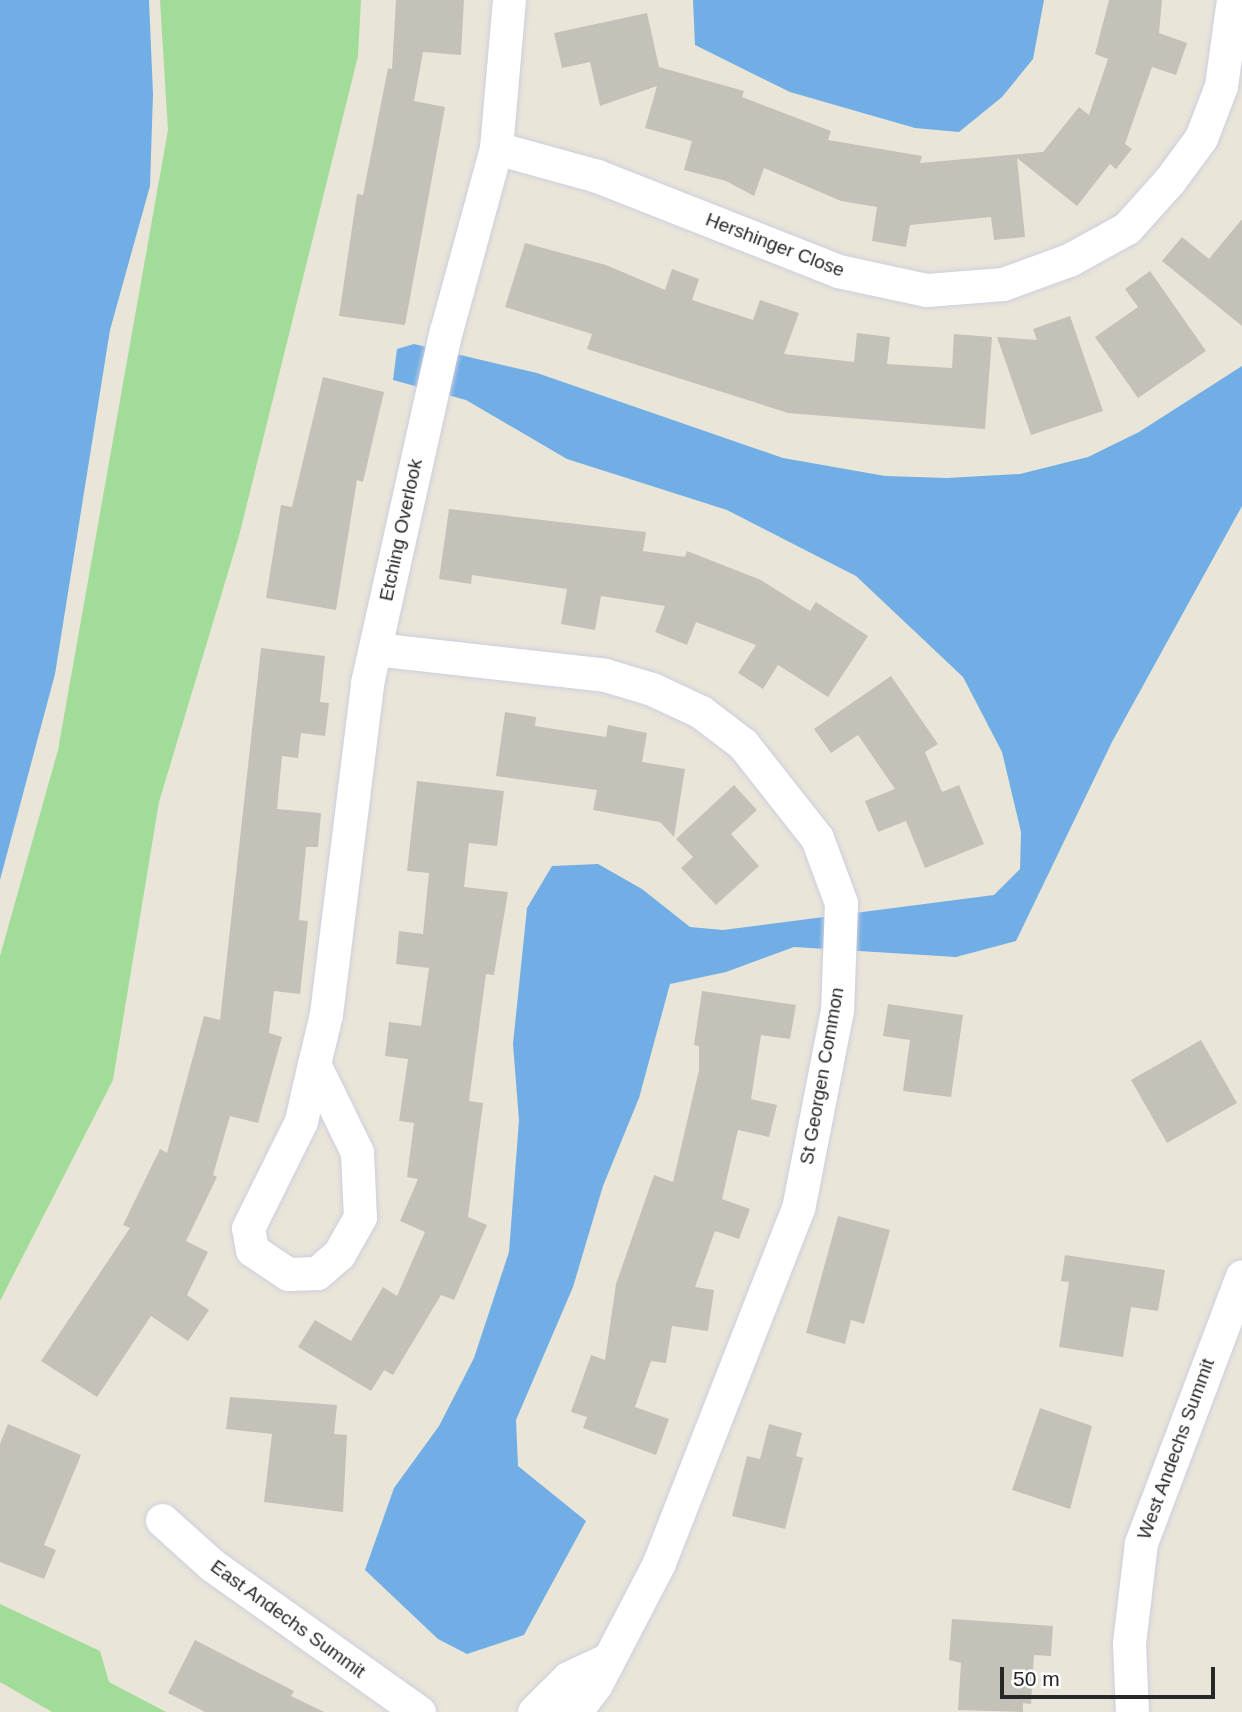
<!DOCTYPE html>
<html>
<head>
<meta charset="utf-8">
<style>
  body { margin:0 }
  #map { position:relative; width:1242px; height:1712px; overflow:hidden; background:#e9e5d9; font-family:Arial,sans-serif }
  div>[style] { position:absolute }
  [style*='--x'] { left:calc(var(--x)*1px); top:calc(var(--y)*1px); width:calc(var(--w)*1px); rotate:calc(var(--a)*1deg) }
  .green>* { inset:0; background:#a1dc98 }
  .water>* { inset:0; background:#71aee5 }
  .building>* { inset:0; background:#c4c1b8 }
  .roads { filter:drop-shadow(0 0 2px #cecedf) drop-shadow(0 0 2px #cecedf) }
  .minor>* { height:33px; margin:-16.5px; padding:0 16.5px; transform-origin:16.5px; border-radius:16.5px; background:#fff }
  span { translate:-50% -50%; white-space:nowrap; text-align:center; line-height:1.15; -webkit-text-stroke:7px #fff; paint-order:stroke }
  .street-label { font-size:19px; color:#272727 }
  .scale { position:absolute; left:1000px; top:1667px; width:215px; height:32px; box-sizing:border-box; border:4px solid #272727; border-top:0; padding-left:9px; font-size:21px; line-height:24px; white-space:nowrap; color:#272727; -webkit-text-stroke:5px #fff; paint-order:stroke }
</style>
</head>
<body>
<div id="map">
  <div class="green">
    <i style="clip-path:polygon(160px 0,361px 0,358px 56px,239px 536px,159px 802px,113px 1080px,0 1301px,0 956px,58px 750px,168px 130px)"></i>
    <i style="clip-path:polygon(0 1604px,100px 1651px,109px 1682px,166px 1712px,52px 1712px,0 1682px)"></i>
  </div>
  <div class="water">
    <i style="clip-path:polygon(0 0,149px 0,153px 94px,150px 186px,110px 330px,55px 674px,0 880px)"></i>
    <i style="clip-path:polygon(693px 0,1044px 0,1033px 59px,1002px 97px,959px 132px,915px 128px,790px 92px,695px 45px)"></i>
    <i style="clip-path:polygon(414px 344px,537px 373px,783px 458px,885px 476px,947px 478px,1020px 474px,1088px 457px,1139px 432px,1242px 366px,1242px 506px,1112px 742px,1016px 941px,956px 957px,794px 947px,726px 972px,670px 984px,639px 1098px,603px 1186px,573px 1287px,516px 1420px,518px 1466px,586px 1521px,524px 1635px,467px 1654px,438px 1639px,365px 1570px,394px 1488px,439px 1426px,474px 1358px,509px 1252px,519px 1120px,513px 1044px,527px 908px,552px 866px,598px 864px,642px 889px,690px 927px,723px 930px,994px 895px,1020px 869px,1021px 832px,1002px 752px,963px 677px,856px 576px,727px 510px,567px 459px,466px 400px,393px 380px,397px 349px)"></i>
  </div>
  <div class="building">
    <i style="clip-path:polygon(396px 0,464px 0,461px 55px,423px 52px,414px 101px,445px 107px,405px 325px,339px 316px,357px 194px,363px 195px,388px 68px,392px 69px)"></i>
    <i style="clip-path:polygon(1109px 0,1162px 0,1159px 33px,1187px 43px,1176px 75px,1152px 67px,1125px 144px,1132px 149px,1116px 169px,1110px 164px,1077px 206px,1017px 158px,1025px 237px,994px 240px,991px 217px,910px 225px,906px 247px,872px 241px,877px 207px,841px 201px,764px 168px,754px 196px,726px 181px,684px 170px,692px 141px,645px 128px,657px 86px,600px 106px,590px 62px,562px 68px,554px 33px,647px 13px,659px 67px,744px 91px,742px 97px,831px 131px,828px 140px,922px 156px,920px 163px,1043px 152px,1079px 107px,1089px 115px,1108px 59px,1095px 54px)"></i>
    <i style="clip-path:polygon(1242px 219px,1242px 326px,1162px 261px,1182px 237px,1209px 259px)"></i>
    <i style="clip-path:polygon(525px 243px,606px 265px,665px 290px,672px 269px,699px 279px,692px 300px,753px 320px,760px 300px,799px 313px,784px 354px,854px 362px,857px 333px,890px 337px,887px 364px,952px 368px,954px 334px,992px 337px,985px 429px,788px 413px,587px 349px,592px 334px,505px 307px)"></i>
    <i style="clip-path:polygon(1150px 271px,1206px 351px,1138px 398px,1095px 337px,1138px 307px,1125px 289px)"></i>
    <i style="clip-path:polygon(1070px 316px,1103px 411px,1031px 435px,997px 337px,1037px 340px,1033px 329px)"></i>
    <i style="clip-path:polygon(323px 377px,384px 392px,363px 482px,357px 480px,336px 610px,266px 598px,281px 505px,292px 507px)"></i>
    <i style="clip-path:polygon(449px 509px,646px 532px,643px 551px,685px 557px,687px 551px,761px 580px,810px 611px,816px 602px,868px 636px,828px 697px,778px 665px,763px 689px,738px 673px,756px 645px,696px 622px,687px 645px,655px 632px,665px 606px,601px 596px,595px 630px,561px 624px,567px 589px,472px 575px,471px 584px,439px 579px)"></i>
    <i style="clip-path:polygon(261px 648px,325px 656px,320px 702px,329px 703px,325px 736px,301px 733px,298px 758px,282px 756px,277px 809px,321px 813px,318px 847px,306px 847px,299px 920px,308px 921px,300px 994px,274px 991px,269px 1033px,282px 1037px,258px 1123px,230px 1116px,213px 1175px,217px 1177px,186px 1241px,208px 1252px,187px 1295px,209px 1310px,188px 1341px,151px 1316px,97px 1397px,41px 1361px,130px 1228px,123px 1225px,160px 1149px,167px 1153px,204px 1016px,220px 1020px)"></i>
    <i style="clip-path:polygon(891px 676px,938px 744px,925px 752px,942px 792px,959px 785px,984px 844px,925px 868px,906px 821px,878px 832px,865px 801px,895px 789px,858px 735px,831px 753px,814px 729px)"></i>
    <i style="clip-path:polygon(505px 712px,536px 717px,535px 726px,606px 737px,608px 725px,647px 733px,642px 762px,685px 769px,674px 837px,660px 822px,593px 810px,597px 790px,496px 776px)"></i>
    <i style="clip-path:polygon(417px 781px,504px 791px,497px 846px,469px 843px,464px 887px,508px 892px,494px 975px,486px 974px,469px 1101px,483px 1103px,468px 1217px,487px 1225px,454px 1300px,441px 1295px,393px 1375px,384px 1370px,371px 1391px,298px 1347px,315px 1320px,351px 1341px,383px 1287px,397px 1296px,425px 1232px,400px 1221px,418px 1179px,407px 1177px,414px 1123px,399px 1121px,408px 1059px,385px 1056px,389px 1022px,421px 1026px,429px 968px,396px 964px,399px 931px,423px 934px,429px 873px,407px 871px)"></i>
    <i style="clip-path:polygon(734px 785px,757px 810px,731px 834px,759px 866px,716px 905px,681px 868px,693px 857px,676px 839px)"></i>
    <i style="clip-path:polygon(702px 991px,796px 1005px,790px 1039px,761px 1035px,751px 1099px,777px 1105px,769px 1137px,738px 1130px,722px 1199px,750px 1209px,739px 1239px,715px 1231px,695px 1287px,714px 1290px,708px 1331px,672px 1326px,666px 1363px,651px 1361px,635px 1407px,669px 1419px,656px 1455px,583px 1428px,587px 1417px,571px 1412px,591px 1355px,605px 1360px,616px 1284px,654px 1175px,673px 1182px,699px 1070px,699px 1046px,694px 1045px)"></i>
    <i style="clip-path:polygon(888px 1004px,963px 1015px,951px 1097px,903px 1091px,910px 1040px,883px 1036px)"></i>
    <i style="clip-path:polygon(1201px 1040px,1237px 1103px,1167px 1143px,1131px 1080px)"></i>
    <i style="clip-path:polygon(838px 1216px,890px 1230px,864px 1324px,851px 1320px,845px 1344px,806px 1333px)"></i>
    <i style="clip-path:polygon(1065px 1255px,1165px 1270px,1158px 1311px,1131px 1307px,1123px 1357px,1059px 1347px,1069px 1282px,1061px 1281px)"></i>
    <i style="clip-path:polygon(230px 1397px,337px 1405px,334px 1434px,347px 1435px,343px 1512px,264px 1502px,272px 1434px,226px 1429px)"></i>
    <i style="clip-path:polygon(1040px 1408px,1092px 1426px,1070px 1509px,1012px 1490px)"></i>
    <i style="clip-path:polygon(8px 1424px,81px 1455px,44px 1545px,56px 1550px,44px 1579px,0 1562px,0 1444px)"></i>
    <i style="clip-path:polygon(769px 1424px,802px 1433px,796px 1456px,803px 1458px,785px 1529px,732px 1516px,747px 1456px,760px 1459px)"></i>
    <i style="clip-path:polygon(952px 1619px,1053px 1626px,1051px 1656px,1034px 1655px,1031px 1704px,1023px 1703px,1023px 1712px,958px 1710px,961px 1663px,949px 1660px)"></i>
    <i style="clip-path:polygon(195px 1640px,294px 1691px,291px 1696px,324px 1712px,205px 1712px,168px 1693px)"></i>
  </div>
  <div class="roads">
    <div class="minor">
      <i style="--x:496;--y:148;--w:105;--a:15.5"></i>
      <i style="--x:597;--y:176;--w:259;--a:21.5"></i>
      <i style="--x:838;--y:271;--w:91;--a:12.1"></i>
      <i style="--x:927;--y:290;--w:76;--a:-4.5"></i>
      <i style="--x:1003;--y:284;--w:70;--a:-20"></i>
      <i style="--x:1069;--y:260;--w:66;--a:-28.9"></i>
      <i style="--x:1127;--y:228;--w:64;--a:-48.1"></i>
      <i style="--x:1170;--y:180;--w:52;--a:-53.6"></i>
      <i style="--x:1201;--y:138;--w:56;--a:-69"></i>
      <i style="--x:1221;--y:86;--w:87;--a:-82.1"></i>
      <i style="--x:375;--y:649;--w:231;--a:6.4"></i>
      <i style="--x:605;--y:675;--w:49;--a:16.6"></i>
      <i style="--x:652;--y:689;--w:54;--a:25.1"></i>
      <i style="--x:701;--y:712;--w:53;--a:37.3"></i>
      <i style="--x:743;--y:744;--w:120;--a:51.8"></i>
      <i style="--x:817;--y:838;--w:69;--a:69.7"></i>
      <i style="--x:841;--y:903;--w:107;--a:92.1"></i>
      <i style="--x:837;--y:1010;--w:202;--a:101.1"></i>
      <i style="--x:798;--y:1208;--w:381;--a:111.4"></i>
      <i style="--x:659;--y:1563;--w:136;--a:117.5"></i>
      <i style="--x:596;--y:1684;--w:35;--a:127"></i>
      <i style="--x:314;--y:1064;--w:98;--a:64"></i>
      <i style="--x:357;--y:1152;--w:65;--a:87.4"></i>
      <i style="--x:360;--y:1217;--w:43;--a:119.6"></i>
      <i style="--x:339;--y:1254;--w:29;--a:139"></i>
      <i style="--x:317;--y:1273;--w:29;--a:178"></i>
      <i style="--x:288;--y:1274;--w:43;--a:-146.3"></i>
      <i style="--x:252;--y:1250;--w:22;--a:-100"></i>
      <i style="--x:248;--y:1228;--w:119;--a:-63.6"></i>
      <i style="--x:301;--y:1121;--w:58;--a:-77.2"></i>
      <i style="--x:314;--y:1064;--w:51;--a:-76.5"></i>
      <i style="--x:326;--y:1014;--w:334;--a:-82.9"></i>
      <i style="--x:367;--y:683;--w:361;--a:-77.4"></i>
      <i style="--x:446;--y:331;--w:190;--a:-74.7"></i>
      <i style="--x:496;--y:148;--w:149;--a:-85"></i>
      <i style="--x:162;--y:1520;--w:67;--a:42"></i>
      <i style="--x:212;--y:1565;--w:254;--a:35.4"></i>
      <i style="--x:534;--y:1712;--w:48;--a:-45"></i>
      <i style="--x:568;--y:1678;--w:45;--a:-24.9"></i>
      <i style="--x:1132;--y:1712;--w:69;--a:-92.5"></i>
      <i style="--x:1129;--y:1643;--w:101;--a:-83.2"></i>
      <i style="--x:1141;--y:1543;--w:285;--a:-69.3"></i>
    </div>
  </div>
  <div class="street-label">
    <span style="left:775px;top:245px;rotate:21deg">Hershinger Close</span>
    <span style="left:401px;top:530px;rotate:-78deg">Etching Overlook</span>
    <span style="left:822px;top:1076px;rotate:-80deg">St Georgen Common</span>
    <span style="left:1176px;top:1449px;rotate:-70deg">West Andechs Summit</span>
    <span style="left:288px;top:1619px;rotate:36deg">East Andechs Summit</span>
  </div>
  <div class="scale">50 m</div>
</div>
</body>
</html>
